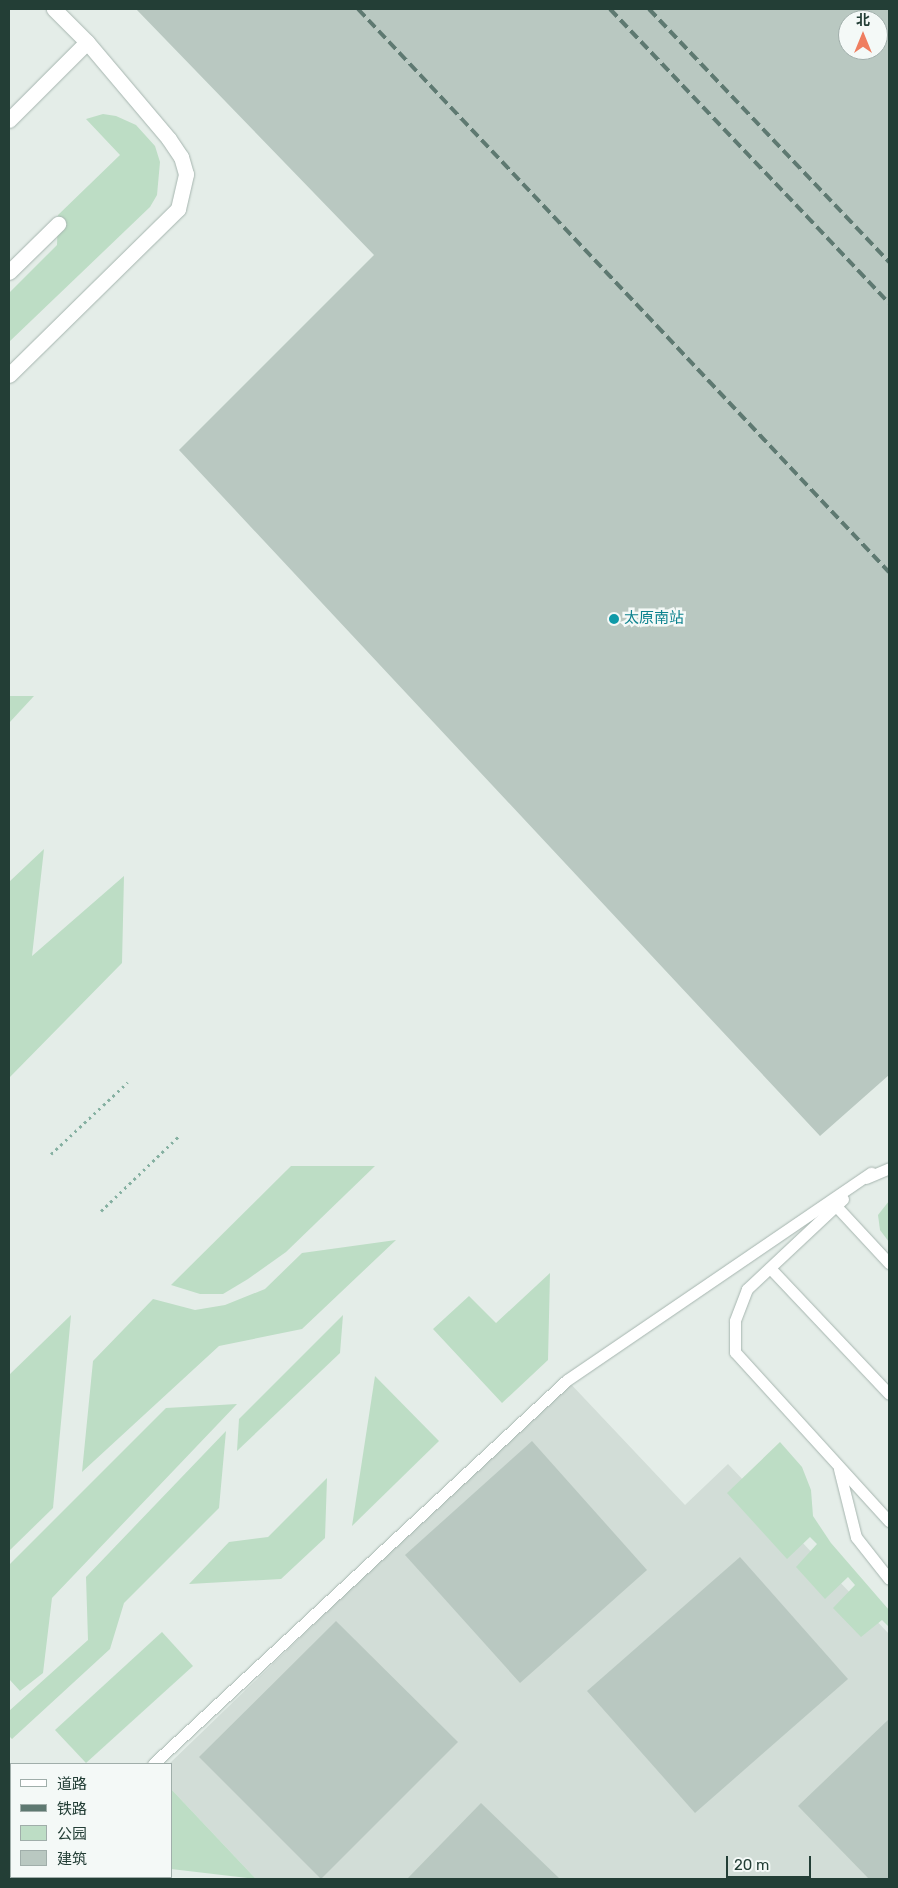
<!DOCTYPE html>
<html>
<head>
<meta charset="utf-8">
<style>
  body { margin:0 }
  #map { position:relative; width:898px; height:1888px; overflow:hidden; background:#e4ede8; font-family:Rubik,"Noto Sans SC",sans-serif }
  div>[style] { position:absolute }
  [style*='--x'] { left:calc(var(--x)*1px); top:calc(var(--y)*1px); width:calc(var(--w)*1px); rotate:calc(var(--a)*1deg) }
  .built>* { inset:0; background:#d2ddd7 }
  .green>* { inset:0; background:#bdddc5 }
  .building>* { inset:0; background:#b9c8c1 }
  .path>* { height:3px; margin-top:-1.5px; transform-origin:0; background:repeating-linear-gradient(90deg,#85b0a1 0 2.5px,transparent 0 6.5px) }
  .roads { filter:drop-shadow(0 0 1px #a6b5af) drop-shadow(0 0 1px #a6b5af) }
  .lane>* { height:11px; margin:-5.5px; padding:0 5.5px; transform-origin:5.5px; border-radius:5.5px; background:#fff }
  .secondary>* { height:15px; margin:-7.5px; padding:0 7.5px; transform-origin:7.5px; border-radius:7.5px; background:#fff }
  .rail>* { height:4px; margin-top:-2px; transform-origin:0; background:repeating-linear-gradient(90deg,#5e7971 0 10px,transparent 0 15px) }
  .dots>* { width:14px; height:14px; translate:-50% -50%; box-sizing:border-box; border:2px solid #f4f9f7; border-radius:50% }
  span { translate:-50% -50%; white-space:nowrap; text-align:center; line-height:1.15; -webkit-text-stroke:5px #f4f9f7; paint-order:stroke }
  .culture-label { font-size:15px; color:#0d838f }
  .left { translate:0 -50%; text-align:left }
  .frame { position:absolute; inset:0; border:10px solid #233e36; pointer-events:none }
  .legend { position:absolute; left:10px; top:1763px; width:162px; height:115px; box-sizing:border-box; background:#f4f9f7; border:1px solid #a0aeaa; margin:0; padding:6px 9px; list-style:none; font-size:15px; color:#233e36 }
  .legend li { display:flex; align-items:center; gap:10px; height:25px }
  .legend b { width:25px; border:1px solid #a0aeaa }
  .north { position:absolute; left:838px; top:10px; width:50px; height:50px; box-sizing:border-box; background:#f4f9f7; border:1px solid #a0aeaa; border-radius:50%; rotate:0deg; font-size:14px; font-weight:700; line-height:20px; text-align:center; color:#233e36 }
  .north::after { content:''; display:block; margin:auto; width:18px; height:22px; background:#ef7e60; clip-path:polygon(50% 0,100% 100%,50% 72%,0 100%) }
  .scale { position:absolute; left:726px; top:1856px; width:85px; height:22px; box-sizing:border-box; border:2px solid #233e36; border-top:0; padding-left:6px; font-size:15px; line-height:18px; white-space:nowrap; color:#233e36; -webkit-text-stroke:4px #f4f9f7; paint-order:stroke }
</style>
</head>
<body>
<div id="map">
  <div class="built">
    <i style="clip-path:polygon(567px 1380px,685px 1505px,728px 1464px,889px 1634px,889px 1879px,256px 1879px,171px 1789px,169px 1764px)"></i>
  </div>
  <div class="green">
    <i style="clip-path:polygon(103px 114px,116px 116px,136px 125px,155px 146px,160px 162px,157px 195px,150px 207px,9px 342px,9px 293px,57px 245px,58px 215px,120px 155px,86px 119px)"></i>
    <i style="clip-path:polygon(9px 696px,34px 696px,9px 723px)"></i>
    <i style="clip-path:polygon(44px 849px,32px 956px,124px 876px,122px 963px,9px 1078px,9px 882px)"></i>
    <i style="clip-path:polygon(291px 1166px,375px 1166px,286px 1252px,248px 1279px,223px 1294px,200px 1294px,171px 1285px)"></i>
    <i style="clip-path:polygon(889px 1201px,889px 1242px,880px 1230px,878px 1215px)"></i>
    <i style="clip-path:polygon(396px 1240px,302px 1329px,219px 1346px,82px 1472px,93px 1361px,153px 1299px,195px 1310px,225px 1305px,265px 1289px,302px 1253px)"></i>
    <i style="clip-path:polygon(550px 1273px,548px 1360px,502px 1403px,433px 1329px,469px 1296px,496px 1323px)"></i>
    <i style="clip-path:polygon(71px 1315px,53px 1508px,9px 1551px,9px 1375px)"></i>
    <i style="clip-path:polygon(343px 1315px,340px 1353px,237px 1451px,239px 1419px)"></i>
    <i style="clip-path:polygon(375px 1376px,439px 1441px,352px 1526px)"></i>
    <i style="clip-path:polygon(237px 1404px,52px 1598px,43px 1673px,20px 1691px,9px 1679px,9px 1565px,166px 1408px)"></i>
    <i style="clip-path:polygon(226px 1431px,219px 1508px,124px 1603px,110px 1649px,12px 1739px,9px 1736px,9px 1711px,88px 1640px,86px 1577px)"></i>
    <i style="clip-path:polygon(780px 1442px,802px 1467px,811px 1490px,813px 1516px,831px 1543px,889px 1610px,889px 1627px,882px 1620px,861px 1637px,833px 1608px,855px 1585px,848px 1577px,825px 1599px,796px 1567px,817px 1544px,810px 1537px,787px 1559px,727px 1493px)"></i>
    <i style="clip-path:polygon(327px 1478px,325px 1538px,281px 1579px,189px 1584px,229px 1542px,268px 1537px)"></i>
    <i style="clip-path:polygon(162px 1632px,193px 1666px,86px 1763px,55px 1730px)"></i>
    <i style="clip-path:polygon(171px 1789px,256px 1879px,171px 1869px)"></i>
  </div>
  <div class="building">
    <i style="clip-path:polygon(evenodd,136px 9px,889px 9px,889px 1075px,820px 1136px,179px 450px,374px 255px,136px 9px,848px 20px,878px 20px,878px 50px,848px 50px,848px 20px)"></i>
    <i style="clip-path:polygon(532px 1441px,647px 1570px,520px 1683px,405px 1555px)"></i>
    <i style="clip-path:polygon(740px 1557px,848px 1679px,695px 1813px,587px 1691px)"></i>
    <i style="clip-path:polygon(336px 1621px,458px 1742px,321px 1879px,199px 1757px)"></i>
    <i style="clip-path:polygon(889px 1719px,889px 1879px,869px 1879px,798px 1806px)"></i>
    <i style="clip-path:polygon(481px 1803px,560px 1879px,407px 1879px)"></i>
  </div>
  <div class="path">
    <i style="--x:51;--y:1154;--w:105;--a:-43.1"></i>
    <i style="--x:101;--y:1211;--w:110;--a:-43.9"></i>
  </div>
  <div class="roads">
    <div class="lane">
      <i style="--x:866;--y:1178;--w:25;--a:-23"></i>
      <i style="--x:843;--y:1199;--w:132;--a:136.8"></i>
      <i style="--x:747;--y:1289;--w:34;--a:111"></i>
      <i style="--x:735;--y:1321;--w:31;--a:90"></i>
      <i style="--x:735;--y:1352;--w:229;--a:47.7"></i>
      <i style="--x:836;--y:1206;--w:78;--a:47.1"></i>
      <i style="--x:770;--y:1268;--w:173;--a:46.6"></i>
      <i style="--x:839;--y:1469;--w:70;--a:76"></i>
      <i style="--x:856;--y:1537;--w:53;--a:51.8"></i>
      <i style="--x:153;--y:1764;--w:565;--a:-42.85"></i>
      <i style="--x:567;--y:1380;--w:368;--a:-34.3"></i>
      <i style="--x:28;--y:1879;--w:4;--a:-34"></i>
    </div>
    <div class="secondary">
      <i style="--x:9;--y:120;--w:110;--a:-45"></i>
      <i style="--x:9;--y:272;--w:69;--a:-44.4"></i>
      <i style="--x:9;--y:375;--w:237;--a:-44.5"></i>
      <i style="--x:178;--y:209;--w:36;--a:-77"></i>
      <i style="--x:186;--y:174;--w:18;--a:-106"></i>
      <i style="--x:181;--y:157;--w:22;--a:-124"></i>
      <i style="--x:169;--y:139;--w:127;--a:-130.2"></i>
      <i style="--x:87;--y:42;--w:47;--a:-135"></i>
    </div>
  </div>
  <div class="rail">
    <i style="--x:358;--y:9;--w:774;--a:46.68"></i>
    <i style="--x:610;--y:9;--w:405;--a:46.5"></i>
    <i style="--x:649;--y:9;--w:349;--a:46.5"></i>
  </div>
  <div class="dots">
    <i style="left:614px;top:619px;background:#0f9aa8"></i>
  </div>
  <div class="culture-label">
    <span class="left" style="left:624px;top:619px">太原南站</span>
  </div>
  <div class="frame"></div>
  <ul class="legend">
  <li><b style="height:6px;background:#fff"></b>道路</li>
  <li><b style="height:6px;background:#5e7971"></b>铁路</li>
  <li><b style="height:14px;background:#bdddc5"></b>公园</li>
  <li><b style="height:14px;background:#b9c8c1"></b>建筑</li>
  </ul>
  <div class="north">北</div>
  <div class="scale">20 m</div>
</div>
</body>
</html>
